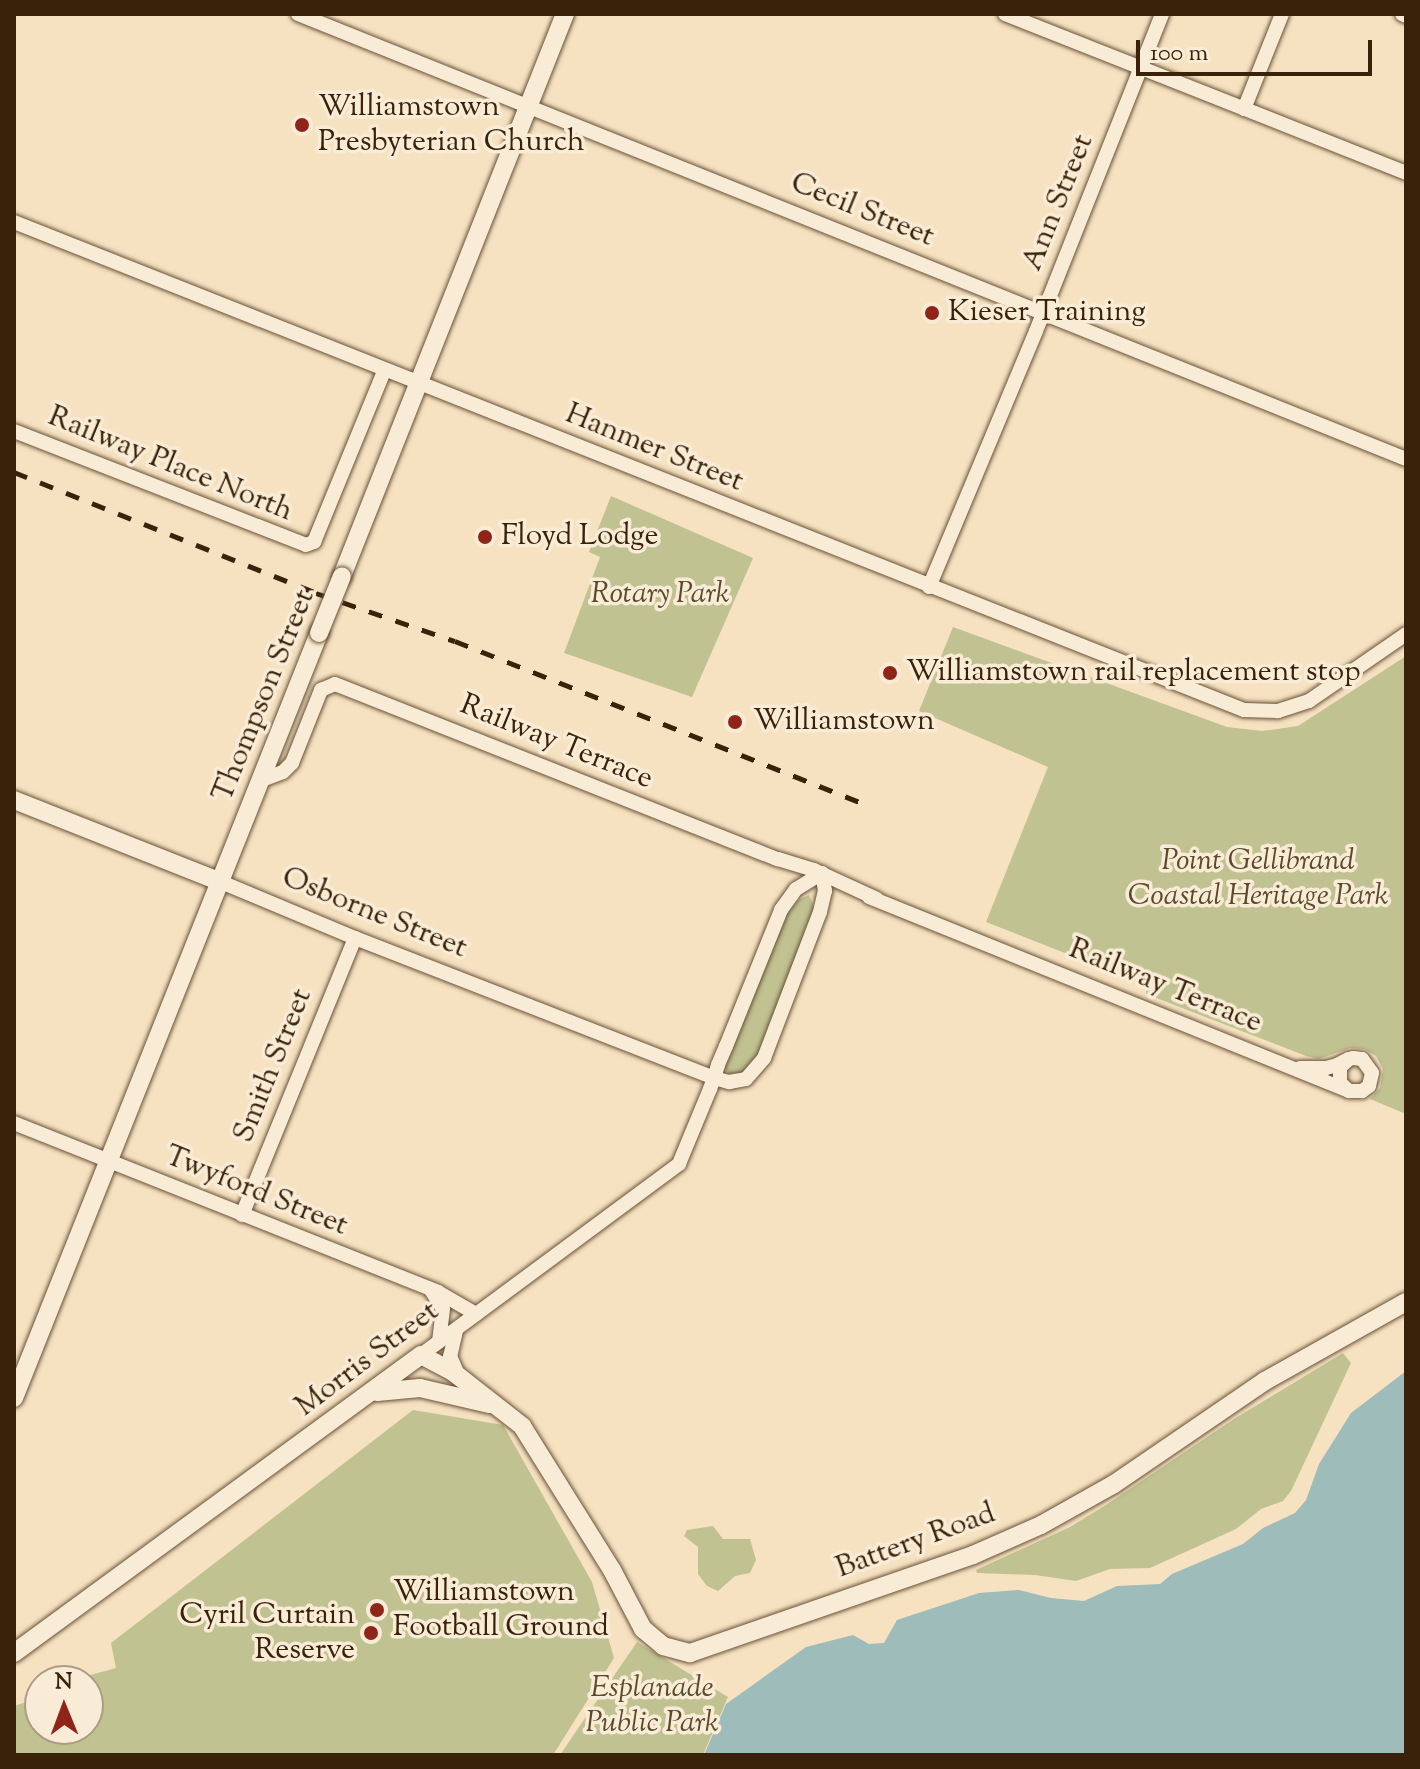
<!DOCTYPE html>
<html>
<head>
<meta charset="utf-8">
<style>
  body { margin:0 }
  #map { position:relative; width:1420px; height:1769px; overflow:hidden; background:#f6e1c1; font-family:"Sorts Mill Goudy",serif }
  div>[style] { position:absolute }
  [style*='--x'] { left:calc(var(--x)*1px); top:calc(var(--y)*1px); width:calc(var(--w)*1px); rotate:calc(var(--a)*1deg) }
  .green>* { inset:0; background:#c0c291 }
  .water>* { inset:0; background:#9ebcb9 }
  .roads { filter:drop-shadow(0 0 2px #685237) drop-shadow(0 0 2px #685237) }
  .minor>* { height:14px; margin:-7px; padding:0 7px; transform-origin:7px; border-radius:7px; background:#f9ecd7 }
  .tertiary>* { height:18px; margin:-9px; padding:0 9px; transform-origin:9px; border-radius:9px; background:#f9ecd7 }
  .rail>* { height:5px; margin-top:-2.5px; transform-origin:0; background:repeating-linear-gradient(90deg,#392209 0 14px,transparent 0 28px) }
  .bridges { filter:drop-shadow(0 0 2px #685237) drop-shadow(0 0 2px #685237) }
  .tertiary-bridge>* { height:18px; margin:-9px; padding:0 9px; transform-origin:9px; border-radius:9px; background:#f9ecd7 }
  .dots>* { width:22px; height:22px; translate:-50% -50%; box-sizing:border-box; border:4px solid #f9ecd7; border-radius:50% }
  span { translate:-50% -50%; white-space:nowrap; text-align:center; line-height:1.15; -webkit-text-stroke:7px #f9ecd7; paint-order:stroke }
  .poi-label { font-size:30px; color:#392209 }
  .left { translate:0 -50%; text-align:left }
  .right { translate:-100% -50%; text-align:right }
  .street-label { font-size:30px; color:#392209 }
  .park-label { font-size:30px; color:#5b4a2b; font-style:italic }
  .frame { position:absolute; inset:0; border:16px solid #392209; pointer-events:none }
  .north { position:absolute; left:24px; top:1665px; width:80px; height:80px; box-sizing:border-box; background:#f9ecd7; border:2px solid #ac9b85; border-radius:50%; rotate:359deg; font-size:22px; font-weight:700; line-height:32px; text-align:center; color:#392209 }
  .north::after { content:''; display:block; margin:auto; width:28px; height:36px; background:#8f2418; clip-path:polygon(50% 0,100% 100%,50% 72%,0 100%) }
  .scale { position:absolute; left:1136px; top:40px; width:236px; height:36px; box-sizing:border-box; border:4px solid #392209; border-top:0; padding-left:10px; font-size:24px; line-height:28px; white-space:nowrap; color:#392209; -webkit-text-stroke:6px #f9ecd7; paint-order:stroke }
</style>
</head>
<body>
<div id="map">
  <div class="green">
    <i style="clip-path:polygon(611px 496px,753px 558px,692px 697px,564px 653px,600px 557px,589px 552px)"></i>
    <i style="clip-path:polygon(953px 627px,1227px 727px,1262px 731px,1298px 726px,1406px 656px,1406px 1114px,1370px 1099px,1380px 1088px,1383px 1069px,1376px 1056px,1364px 1049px,1350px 1048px,1319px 1059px,1306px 1056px,1146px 994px,1146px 985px,986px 922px,1048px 767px,919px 711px)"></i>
    <i style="clip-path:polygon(809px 895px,814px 907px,756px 1062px,742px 1073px,729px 1074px,724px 1067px,786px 915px,800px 899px)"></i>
    <i style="clip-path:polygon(1343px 1353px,1351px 1363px,1291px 1491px,1283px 1501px,1261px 1509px,1236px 1529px,1150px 1568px,1110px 1569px,1076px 1581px,1035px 1575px,977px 1573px,976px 1570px,1070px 1527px,1106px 1505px,1234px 1419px)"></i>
    <i style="clip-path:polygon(413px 1410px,503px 1425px,592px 1582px,614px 1658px,553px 1755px,14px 1755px,14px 1706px,36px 1699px,34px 1691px,40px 1689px,40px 1729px,88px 1729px,88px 1681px,69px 1681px,116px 1668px,111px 1643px)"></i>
    <i style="clip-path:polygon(713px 1526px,723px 1539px,750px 1539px,756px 1560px,750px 1573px,735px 1576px,718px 1591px,707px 1586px,698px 1574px,698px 1547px,684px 1536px,687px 1530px)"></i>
    <i style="clip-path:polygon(637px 1642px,728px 1697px,703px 1755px,560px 1755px)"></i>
  </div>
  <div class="water">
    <i style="clip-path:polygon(1406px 1371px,1406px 1755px,704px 1755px,726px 1704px,806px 1647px,853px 1635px,869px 1644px,884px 1643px,897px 1620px,979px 1593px,1019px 1590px,1051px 1598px,1084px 1601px,1117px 1586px,1160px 1584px,1172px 1574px,1243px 1544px,1263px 1528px,1295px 1513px,1306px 1500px,1319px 1464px,1351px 1413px)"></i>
  </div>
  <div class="roads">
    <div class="minor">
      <i style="--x:298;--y:14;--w:1194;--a:21.88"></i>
      <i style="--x:1005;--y:14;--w:431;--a:21.6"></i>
      <i style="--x:1402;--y:14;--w:4;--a:27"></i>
      <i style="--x:1244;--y:109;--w:102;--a:-68.2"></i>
      <i style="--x:14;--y:222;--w:1323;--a:21.64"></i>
      <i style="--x:1244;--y:710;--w:34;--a:2"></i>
      <i style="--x:1278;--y:711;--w:33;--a:-18"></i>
      <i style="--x:1309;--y:701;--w:118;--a:-34.6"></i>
      <i style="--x:14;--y:431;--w:313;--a:21.3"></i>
      <i style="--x:306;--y:545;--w:9;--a:-21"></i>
      <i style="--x:314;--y:542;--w:185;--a:-67.7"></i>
      <i style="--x:929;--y:587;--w:277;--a:-67.3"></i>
      <i style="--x:1036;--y:331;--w:341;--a:-68.3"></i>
      <i style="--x:262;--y:780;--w:22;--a:-21"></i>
      <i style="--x:283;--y:772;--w:13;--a:-45"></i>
      <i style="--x:292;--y:763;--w:79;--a:-68.3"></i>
      <i style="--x:321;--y:690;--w:15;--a:-23"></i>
      <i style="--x:335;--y:684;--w:476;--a:21.6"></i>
      <i style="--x:778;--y:859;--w:38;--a:17"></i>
      <i style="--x:814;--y:870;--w:69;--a:24.7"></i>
      <i style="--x:221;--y:882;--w:145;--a:22.7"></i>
      <i style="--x:355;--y:938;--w:385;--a:21.3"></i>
      <i style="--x:714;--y:1078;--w:16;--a:15"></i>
      <i style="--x:729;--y:1082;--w:17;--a:-10"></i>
      <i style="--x:746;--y:1079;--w:28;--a:-49"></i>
      <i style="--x:764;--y:1058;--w:156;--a:-69"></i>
      <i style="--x:820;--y:912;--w:22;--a:-77"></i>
      <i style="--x:825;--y:891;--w:18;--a:-99"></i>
      <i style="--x:822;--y:873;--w:31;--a:148"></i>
      <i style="--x:796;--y:889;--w:26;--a:126"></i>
      <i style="--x:781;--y:910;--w:147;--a:112"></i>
      <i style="--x:726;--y:1046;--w:21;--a:113"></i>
      <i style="--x:718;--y:1065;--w:14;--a:107"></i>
      <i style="--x:714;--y:1078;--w:12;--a:110"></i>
      <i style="--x:710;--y:1089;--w:81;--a:112.5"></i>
      <i style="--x:679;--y:1164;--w:321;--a:143.5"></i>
      <i style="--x:869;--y:897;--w:518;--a:22.01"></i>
      <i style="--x:1300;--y:1068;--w:26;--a:0"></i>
      <i style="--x:1326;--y:1068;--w:11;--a:-15"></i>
      <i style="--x:1337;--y:1065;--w:13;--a:-27"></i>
      <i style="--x:1349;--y:1059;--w:4;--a:-14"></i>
      <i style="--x:1353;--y:1058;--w:9;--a:6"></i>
      <i style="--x:1362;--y:1059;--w:17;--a:54"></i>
      <i style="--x:1372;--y:1073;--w:13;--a:103"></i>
      <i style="--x:1369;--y:1086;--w:9;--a:144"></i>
      <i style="--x:1362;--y:1091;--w:13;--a:180"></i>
      <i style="--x:1349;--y:1091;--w:12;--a:-138"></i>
      <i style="--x:1340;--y:1083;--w:16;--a:-90"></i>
      <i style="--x:1340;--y:1067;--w:12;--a:-42"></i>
      <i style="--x:14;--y:1123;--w:456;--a:21.7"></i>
      <i style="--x:438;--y:1292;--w:44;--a:30.1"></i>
      <i style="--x:242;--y:1215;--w:299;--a:-67.8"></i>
      <i style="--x:431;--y:1290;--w:22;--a:58"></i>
      <i style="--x:443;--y:1309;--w:33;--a:97"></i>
      <i style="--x:456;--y:1331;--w:26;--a:103"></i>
      <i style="--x:450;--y:1356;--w:21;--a:67"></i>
    </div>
    <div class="tertiary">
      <i style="--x:342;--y:576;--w:605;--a:-68.36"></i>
      <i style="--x:14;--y:800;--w:223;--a:21.6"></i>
      <i style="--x:377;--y:1392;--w:43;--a:-5.3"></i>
      <i style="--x:420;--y:1388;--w:71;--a:13.1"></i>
      <i style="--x:14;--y:1398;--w:824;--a:-68.26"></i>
      <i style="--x:14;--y:1653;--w:504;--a:-36.21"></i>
      <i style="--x:421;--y:1355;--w:36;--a:28"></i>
      <i style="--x:453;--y:1372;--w:88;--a:38"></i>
      <i style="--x:522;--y:1426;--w:170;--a:58"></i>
      <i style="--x:612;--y:1570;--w:67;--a:62.3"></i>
      <i style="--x:643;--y:1629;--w:26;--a:40"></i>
      <i style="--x:663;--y:1646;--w:28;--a:15"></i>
      <i style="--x:690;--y:1653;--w:299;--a:-19.1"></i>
      <i style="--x:973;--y:1555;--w:74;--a:-23.8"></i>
      <i style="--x:1041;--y:1525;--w:84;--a:-29.3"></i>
      <i style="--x:1114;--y:1484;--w:183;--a:-34.3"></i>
      <i style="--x:1265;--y:1381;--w:162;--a:-29.3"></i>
    </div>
  </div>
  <div class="rail">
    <i style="--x:14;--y:472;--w:325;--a:21.8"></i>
    <i style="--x:316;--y:593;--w:147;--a:19.1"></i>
    <i style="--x:455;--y:641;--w:435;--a:21.7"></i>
  </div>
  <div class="bridges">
    <div class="tertiary-bridge">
      <i style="--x:319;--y:633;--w:61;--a:-68"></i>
    </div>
  </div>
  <div class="dots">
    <i style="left:302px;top:125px;background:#8f2418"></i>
    <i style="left:932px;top:313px;background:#8f2418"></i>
    <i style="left:485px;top:537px;background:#8f2418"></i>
    <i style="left:890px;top:673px;background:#8f2418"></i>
    <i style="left:735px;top:722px;background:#8f2418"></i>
    <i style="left:377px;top:1610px;background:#8f2418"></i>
    <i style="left:371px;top:1633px;background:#8f2418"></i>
  </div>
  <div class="poi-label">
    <span class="left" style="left:318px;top:125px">Williamstown<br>Presbyterian Church</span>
    <span class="left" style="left:948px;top:313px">Kieser Training</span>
    <span class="left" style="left:501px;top:537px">Floyd Lodge</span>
    <span class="left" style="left:906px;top:673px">Williamstown rail replacement stop</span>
    <span class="left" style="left:753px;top:722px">Williamstown</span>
    <span class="left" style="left:393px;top:1610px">Williamstown<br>Football Ground</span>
    <span class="right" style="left:355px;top:1633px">Cyril Curtain<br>Reserve</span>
  </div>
  <div class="street-label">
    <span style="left:1059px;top:203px;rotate:-68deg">Ann Street</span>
    <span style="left:862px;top:211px;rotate:22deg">Cecil Street</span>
    <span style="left:654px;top:449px;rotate:22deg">Hanmer Street</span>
    <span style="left:170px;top:465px;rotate:22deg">Railway Place North</span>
    <span style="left:265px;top:696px;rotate:-68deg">Thompson Street</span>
    <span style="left:556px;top:743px;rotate:22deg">Railway Terrace</span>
    <span style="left:374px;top:914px;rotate:22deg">Osborne Street</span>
    <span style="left:1165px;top:987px;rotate:22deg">Railway Terrace</span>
    <span style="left:274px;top:1066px;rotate:-68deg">Smith Street</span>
    <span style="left:256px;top:1192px;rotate:22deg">Twyford Street</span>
    <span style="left:368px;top:1360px;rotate:-37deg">Morris Street</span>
    <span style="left:916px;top:1542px;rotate:-20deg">Battery Road</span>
  </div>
  <div class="park-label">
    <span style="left:660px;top:595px">Rotary Park</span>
    <span style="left:1258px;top:879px">Point Gellibrand<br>Coastal Heritage Park</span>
    <span style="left:652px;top:1706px">Esplanade<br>Public Park</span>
  </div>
  <div class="frame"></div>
  <div class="north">N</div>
  <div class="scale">100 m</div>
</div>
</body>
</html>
